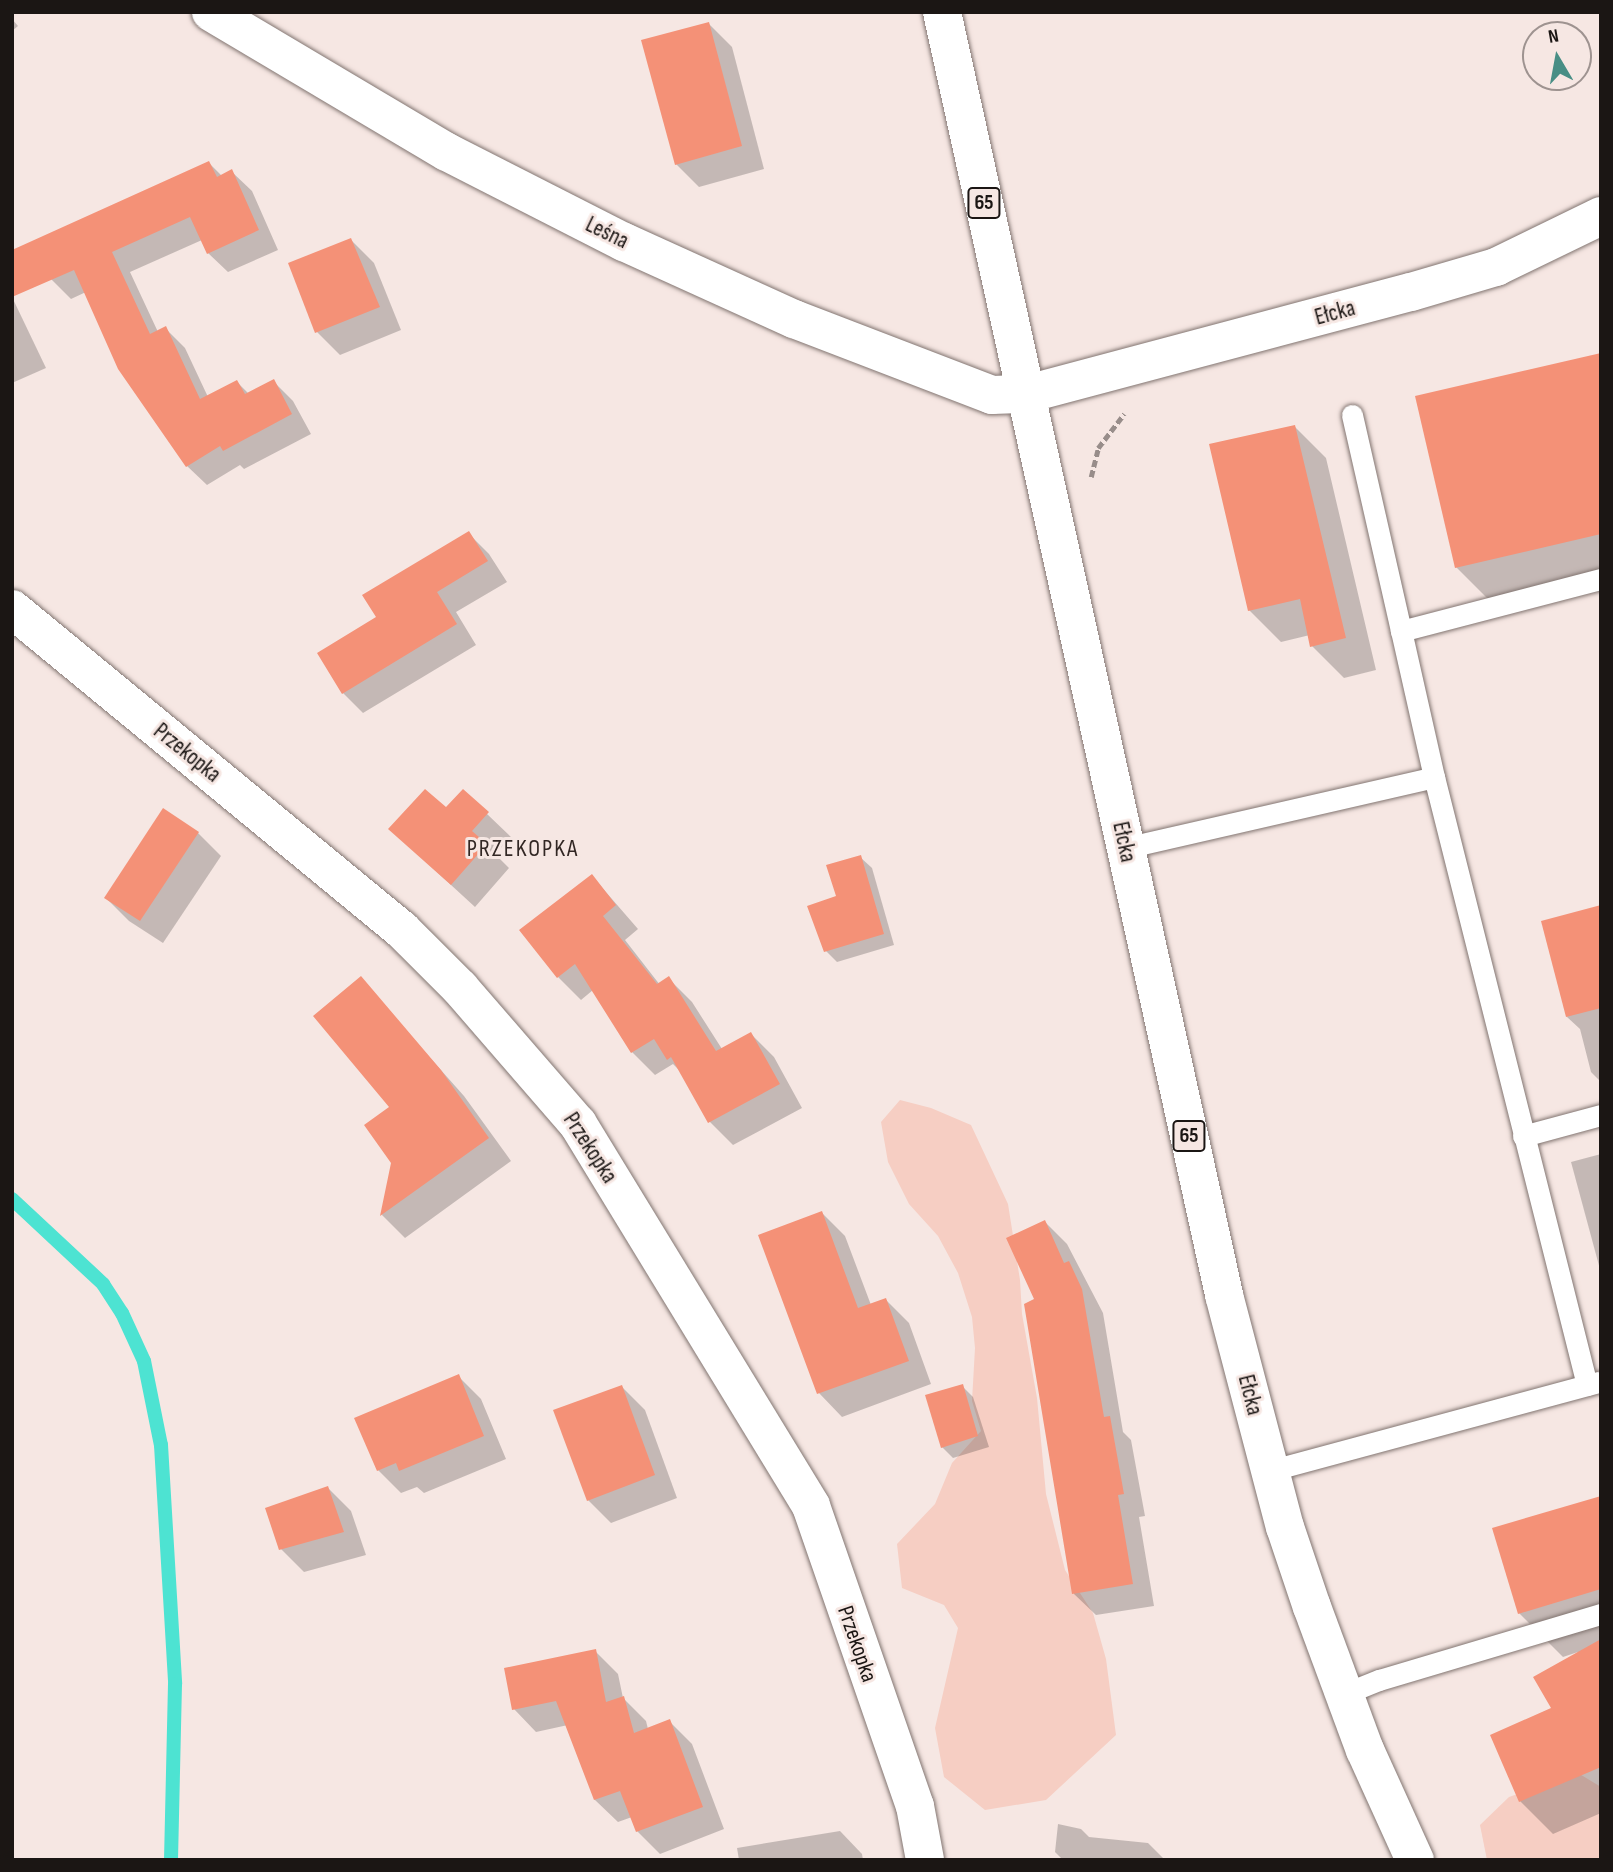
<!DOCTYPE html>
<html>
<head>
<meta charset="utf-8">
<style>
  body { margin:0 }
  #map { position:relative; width:1613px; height:1872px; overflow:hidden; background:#f6e7e3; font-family:"Sofia Sans Condensed",sans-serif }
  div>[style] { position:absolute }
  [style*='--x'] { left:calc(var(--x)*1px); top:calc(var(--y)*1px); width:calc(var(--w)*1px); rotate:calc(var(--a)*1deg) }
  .green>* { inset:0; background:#f6cec3 }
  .shadow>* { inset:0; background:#0003 }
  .stream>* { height:14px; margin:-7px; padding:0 7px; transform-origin:7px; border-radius:7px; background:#4de3d2 }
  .building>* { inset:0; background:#f49177 }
  .path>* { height:4.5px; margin-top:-2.25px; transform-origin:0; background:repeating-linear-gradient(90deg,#988d8a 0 7px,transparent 0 10.5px) }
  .roads { filter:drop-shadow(0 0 2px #827571) drop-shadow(0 0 2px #827571) }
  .lane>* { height:21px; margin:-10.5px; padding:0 10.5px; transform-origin:10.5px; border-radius:10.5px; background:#fff }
  .street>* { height:38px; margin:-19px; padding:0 19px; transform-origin:19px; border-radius:19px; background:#fff }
  .primary>* { height:38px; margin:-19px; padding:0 19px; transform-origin:19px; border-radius:19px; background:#fff }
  span { translate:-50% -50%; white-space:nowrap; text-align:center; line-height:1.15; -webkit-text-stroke:6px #f6e7e3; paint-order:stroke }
  .shield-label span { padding:2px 5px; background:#f6e7e3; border:2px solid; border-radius:5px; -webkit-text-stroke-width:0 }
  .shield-label { font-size:21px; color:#1b1614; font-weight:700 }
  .street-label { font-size:23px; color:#1b1614 }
  .neighbourhood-label { font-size:24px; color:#322724; letter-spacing:2px }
  .frame { position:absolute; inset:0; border:14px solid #1b1614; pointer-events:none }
  .north { position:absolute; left:1522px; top:21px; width:70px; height:70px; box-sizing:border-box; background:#f6e7e3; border:2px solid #9e9390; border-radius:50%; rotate:350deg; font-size:19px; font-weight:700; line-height:28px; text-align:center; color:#1b1614 }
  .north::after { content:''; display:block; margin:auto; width:24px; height:32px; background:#488e85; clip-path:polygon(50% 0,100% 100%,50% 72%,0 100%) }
</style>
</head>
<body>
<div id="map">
  <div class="green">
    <i style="clip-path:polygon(900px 1100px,931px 1108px,971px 1125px,1008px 1204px,1020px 1280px,1022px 1314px,1037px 1398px,1046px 1494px,1065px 1570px,1093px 1613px,1106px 1659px,1116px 1735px,1046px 1800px,985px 1810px,944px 1777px,935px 1728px,958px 1628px,944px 1605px,902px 1588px,897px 1544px,935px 1504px,952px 1463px,981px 1431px,972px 1401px,975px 1348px,972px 1317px,958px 1273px,938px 1236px,909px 1204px,888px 1162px,881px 1122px)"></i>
    <i style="clip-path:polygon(1578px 1773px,1601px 1787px,1601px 1860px,1487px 1860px,1480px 1825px,1509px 1797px)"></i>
  </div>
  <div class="shadow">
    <i style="clip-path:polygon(12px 19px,18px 26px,12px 31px)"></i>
    <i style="clip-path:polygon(709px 24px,732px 47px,764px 169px,699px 187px,676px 164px)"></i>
    <i style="clip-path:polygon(209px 163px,222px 176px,232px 172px,252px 191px,278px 250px,228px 272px,208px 253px,202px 240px,130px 272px,158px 332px,166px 329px,185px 348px,208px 397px,237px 382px,249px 394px,273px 381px,293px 401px,311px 434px,244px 469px,240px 465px,207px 485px,187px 466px,86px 292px,71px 299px,51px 279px)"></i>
    <i style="clip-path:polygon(351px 240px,374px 263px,401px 330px,340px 355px,317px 332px)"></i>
    <i style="clip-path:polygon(12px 297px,46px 368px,12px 383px)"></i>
    <i style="clip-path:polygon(1601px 355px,1601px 585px,1498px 609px,1456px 567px)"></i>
    <i style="clip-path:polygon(1294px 426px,1326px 458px,1376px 670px,1344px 678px,1312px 646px,1310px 635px,1281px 642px,1249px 610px)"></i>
    <i style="clip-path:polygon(469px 534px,489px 554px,507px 582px,456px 612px,476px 645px,363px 713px,343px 693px,378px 618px)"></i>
    <i style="clip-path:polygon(463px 791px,511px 837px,495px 854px,509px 868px,475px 907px,390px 829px,446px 810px)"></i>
    <i style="clip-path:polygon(198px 833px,221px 856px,163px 943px,129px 921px,106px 898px)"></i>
    <i style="clip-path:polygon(860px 857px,872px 868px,894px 945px,837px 962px,826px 951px,838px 897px)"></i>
    <i style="clip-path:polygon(592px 876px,638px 929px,625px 940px,660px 985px,669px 979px,692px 1002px,722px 1049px,751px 1034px,774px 1057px,802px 1108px,733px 1145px,710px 1122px,683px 1074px,673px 1064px,655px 1075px,632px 1052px,593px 990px,581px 1000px,558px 977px)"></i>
    <i style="clip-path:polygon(1601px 907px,1601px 1082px,1591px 1072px,1580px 1029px,1567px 1017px)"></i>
    <i style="clip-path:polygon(360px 979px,464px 1096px,511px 1161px,405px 1238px,382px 1215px,393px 1162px,392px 1108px)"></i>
    <i style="clip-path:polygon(1601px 1154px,1601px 1273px,1571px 1162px)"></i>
    <i style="clip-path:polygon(822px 1213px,845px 1236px,871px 1305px,886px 1300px,909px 1323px,931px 1384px,842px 1417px,819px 1393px,760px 1236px)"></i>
    <i style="clip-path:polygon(1045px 1222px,1067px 1244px,1103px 1313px,1123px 1432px,1131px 1440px,1145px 1516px,1139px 1517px,1154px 1606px,1096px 1615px,1074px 1594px,1036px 1300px)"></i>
    <i style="clip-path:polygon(458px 1376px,481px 1399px,506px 1459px,424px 1493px,417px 1487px,401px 1493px,378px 1470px)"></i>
    <i style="clip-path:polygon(962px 1386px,973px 1397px,989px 1447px,953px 1458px,942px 1447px)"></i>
    <i style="clip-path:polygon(622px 1387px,645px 1410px,677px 1498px,611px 1523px,588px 1500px)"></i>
    <i style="clip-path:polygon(328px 1488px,351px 1511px,366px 1555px,304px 1572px,281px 1549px)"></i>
    <i style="clip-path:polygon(1601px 1497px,1601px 1813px,1553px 1834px,1520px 1801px,1492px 1736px,1554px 1709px,1578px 1652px,1563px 1657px,1519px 1613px)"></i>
    <i style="clip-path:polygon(595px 1651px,618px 1674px,623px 1698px,646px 1721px,648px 1729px,669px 1721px,692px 1744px,724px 1829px,660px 1854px,637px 1831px,632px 1817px,618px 1822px,595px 1800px,568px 1725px,536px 1732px,514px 1709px)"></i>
    <i style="clip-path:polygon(1058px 1824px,1081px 1829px,1089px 1837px,1148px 1843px,1165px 1860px,1063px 1860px,1055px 1852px)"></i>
    <i style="clip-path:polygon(840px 1831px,862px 1854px,863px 1860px,739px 1860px,737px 1848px)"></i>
  </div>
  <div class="stream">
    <i style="--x:12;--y:1199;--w:125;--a:43"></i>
    <i style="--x:103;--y:1284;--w:35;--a:57"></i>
    <i style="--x:122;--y:1313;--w:53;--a:65.4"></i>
    <i style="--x:144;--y:1361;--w:86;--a:78.6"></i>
    <i style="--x:161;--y:1445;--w:239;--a:86.6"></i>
    <i style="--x:175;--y:1684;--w:176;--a:91.3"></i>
  </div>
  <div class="building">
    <i style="clip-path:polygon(709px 22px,742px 146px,675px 165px,641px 40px)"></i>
    <i style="clip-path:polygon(209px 161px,217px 177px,232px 169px,259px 230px,207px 254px,190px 217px,112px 252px,150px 334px,166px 326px,200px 399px,237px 380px,245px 394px,274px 379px,292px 414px,223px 451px,220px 446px,186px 467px,118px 369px,74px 270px,12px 297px,12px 250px)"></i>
    <i style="clip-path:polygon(351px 238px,380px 307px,315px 333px,288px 263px)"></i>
    <i style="clip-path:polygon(1601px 353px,1601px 534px,1455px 568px,1415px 396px)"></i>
    <i style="clip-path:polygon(1295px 425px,1346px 638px,1310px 647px,1300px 599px,1248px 611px,1209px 444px)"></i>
    <i style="clip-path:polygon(469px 531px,488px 561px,437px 592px,457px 624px,342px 694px,317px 653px,376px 617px,362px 595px)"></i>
    <i style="clip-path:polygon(425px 789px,446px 807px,463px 789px,489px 812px,472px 831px,487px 844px,451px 885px,388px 829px)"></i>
    <i style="clip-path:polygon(163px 808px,199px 832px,140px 921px,104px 898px)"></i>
    <i style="clip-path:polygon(861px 855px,884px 934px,824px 952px,807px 906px,836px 896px,826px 865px)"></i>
    <i style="clip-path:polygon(592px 874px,616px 905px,603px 916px,657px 984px,669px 976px,716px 1051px,751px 1032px,780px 1084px,708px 1123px,671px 1057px,667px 1060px,654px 1039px,631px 1053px,575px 964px,557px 978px,519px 930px)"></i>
    <i style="clip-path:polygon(1601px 905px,1601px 1008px,1566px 1017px,1541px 921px)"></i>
    <i style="clip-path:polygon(361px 976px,441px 1070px,489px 1138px,380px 1216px,391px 1163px,364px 1125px,389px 1107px,313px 1016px)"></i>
    <i style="clip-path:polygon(822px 1211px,858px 1308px,886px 1298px,909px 1361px,817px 1394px,758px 1235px)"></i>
    <i style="clip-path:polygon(1045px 1220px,1064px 1263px,1069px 1261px,1082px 1289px,1104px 1417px,1110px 1416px,1124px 1494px,1118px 1495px,1133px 1584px,1072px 1594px,1024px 1304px,1034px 1299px,1006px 1238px)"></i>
    <i style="clip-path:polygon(459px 1374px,484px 1436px,399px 1471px,396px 1463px,377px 1471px,354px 1418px)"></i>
    <i style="clip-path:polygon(963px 1384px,978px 1436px,941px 1448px,925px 1395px)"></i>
    <i style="clip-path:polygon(622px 1385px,655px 1475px,587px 1501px,553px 1410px)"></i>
    <i style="clip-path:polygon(328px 1486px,344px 1532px,279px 1550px,265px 1508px)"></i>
    <i style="clip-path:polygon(1601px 1496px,1601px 1589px,1518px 1614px,1492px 1528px)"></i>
    <i style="clip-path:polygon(1601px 1639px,1601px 1767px,1519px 1802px,1490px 1735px,1551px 1708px,1533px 1677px)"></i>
    <i style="clip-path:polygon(596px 1649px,606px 1702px,624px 1696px,634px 1733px,670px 1719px,703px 1807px,636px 1832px,620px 1791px,594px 1800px,556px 1701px,512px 1710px,504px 1668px)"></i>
  </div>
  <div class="path">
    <i style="--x:1091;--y:477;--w:30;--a:-76"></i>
    <i style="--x:1098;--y:448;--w:43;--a:-52.6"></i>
  </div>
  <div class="roads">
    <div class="lane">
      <i style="--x:1352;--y:415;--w:221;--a:77.2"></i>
      <i style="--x:1125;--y:848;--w:317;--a:-12.9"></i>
      <i style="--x:1523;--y:1136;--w:81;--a:-15.1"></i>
      <i style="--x:1587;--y:1385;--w:627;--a:-104.12"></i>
      <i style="--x:1434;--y:777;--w:150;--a:-102.7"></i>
      <i style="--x:1401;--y:631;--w:207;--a:-14.6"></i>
      <i style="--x:1269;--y:1471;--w:342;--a:-15.1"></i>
      <i style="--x:1344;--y:1694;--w:38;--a:-22"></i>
      <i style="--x:1379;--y:1680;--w:232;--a:-16.6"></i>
    </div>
    <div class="street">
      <i style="--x:211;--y:12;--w:274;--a:30.7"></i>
      <i style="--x:447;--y:152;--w:199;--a:27"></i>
      <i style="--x:624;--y:242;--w:187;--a:24.4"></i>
      <i style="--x:794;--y:319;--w:212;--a:21"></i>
      <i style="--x:992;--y:395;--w:35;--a:-2"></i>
      <i style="--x:1027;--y:394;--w:397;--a:-14.9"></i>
      <i style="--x:1411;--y:292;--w:89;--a:-16.4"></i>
      <i style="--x:1496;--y:267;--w:117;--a:-25.9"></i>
      <i style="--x:12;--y:609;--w:505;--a:39.46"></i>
      <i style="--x:402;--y:930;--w:82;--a:45"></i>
      <i style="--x:460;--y:988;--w:180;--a:49.1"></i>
      <i style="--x:578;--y:1124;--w:447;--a:58.6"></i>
      <i style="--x:811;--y:1506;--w:318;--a:70.9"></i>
      <i style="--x:915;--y:1806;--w:55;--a:79.5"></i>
    </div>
    <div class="primary">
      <i style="--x:942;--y:12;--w:1314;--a:77.6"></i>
      <i style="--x:1224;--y:1295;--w:240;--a:75.3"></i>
      <i style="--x:1285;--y:1527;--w:84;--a:71.4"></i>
      <i style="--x:1312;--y:1607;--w:153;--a:69.7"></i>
      <i style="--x:1365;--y:1750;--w:121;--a:65.6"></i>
    </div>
  </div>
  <div class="shield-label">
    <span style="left:984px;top:203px">65</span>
    <span style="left:1189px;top:1136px">65</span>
  </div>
  <div class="street-label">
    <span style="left:607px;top:233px;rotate:26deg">Leśna</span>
    <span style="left:1335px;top:313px;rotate:-15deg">Ełcka</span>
    <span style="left:187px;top:753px;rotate:39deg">Przekopka</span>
    <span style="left:1124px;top:842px;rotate:78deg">Ełcka</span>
    <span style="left:590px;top:1148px;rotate:57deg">Przekopka</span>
    <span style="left:1250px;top:1395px;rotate:76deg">Ełcka</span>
    <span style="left:857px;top:1644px;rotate:71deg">Przekopka</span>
  </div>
  <div class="neighbourhood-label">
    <span style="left:523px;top:849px">PRZEKOPKA</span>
  </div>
  <div class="frame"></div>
  <div class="north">N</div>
</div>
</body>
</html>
